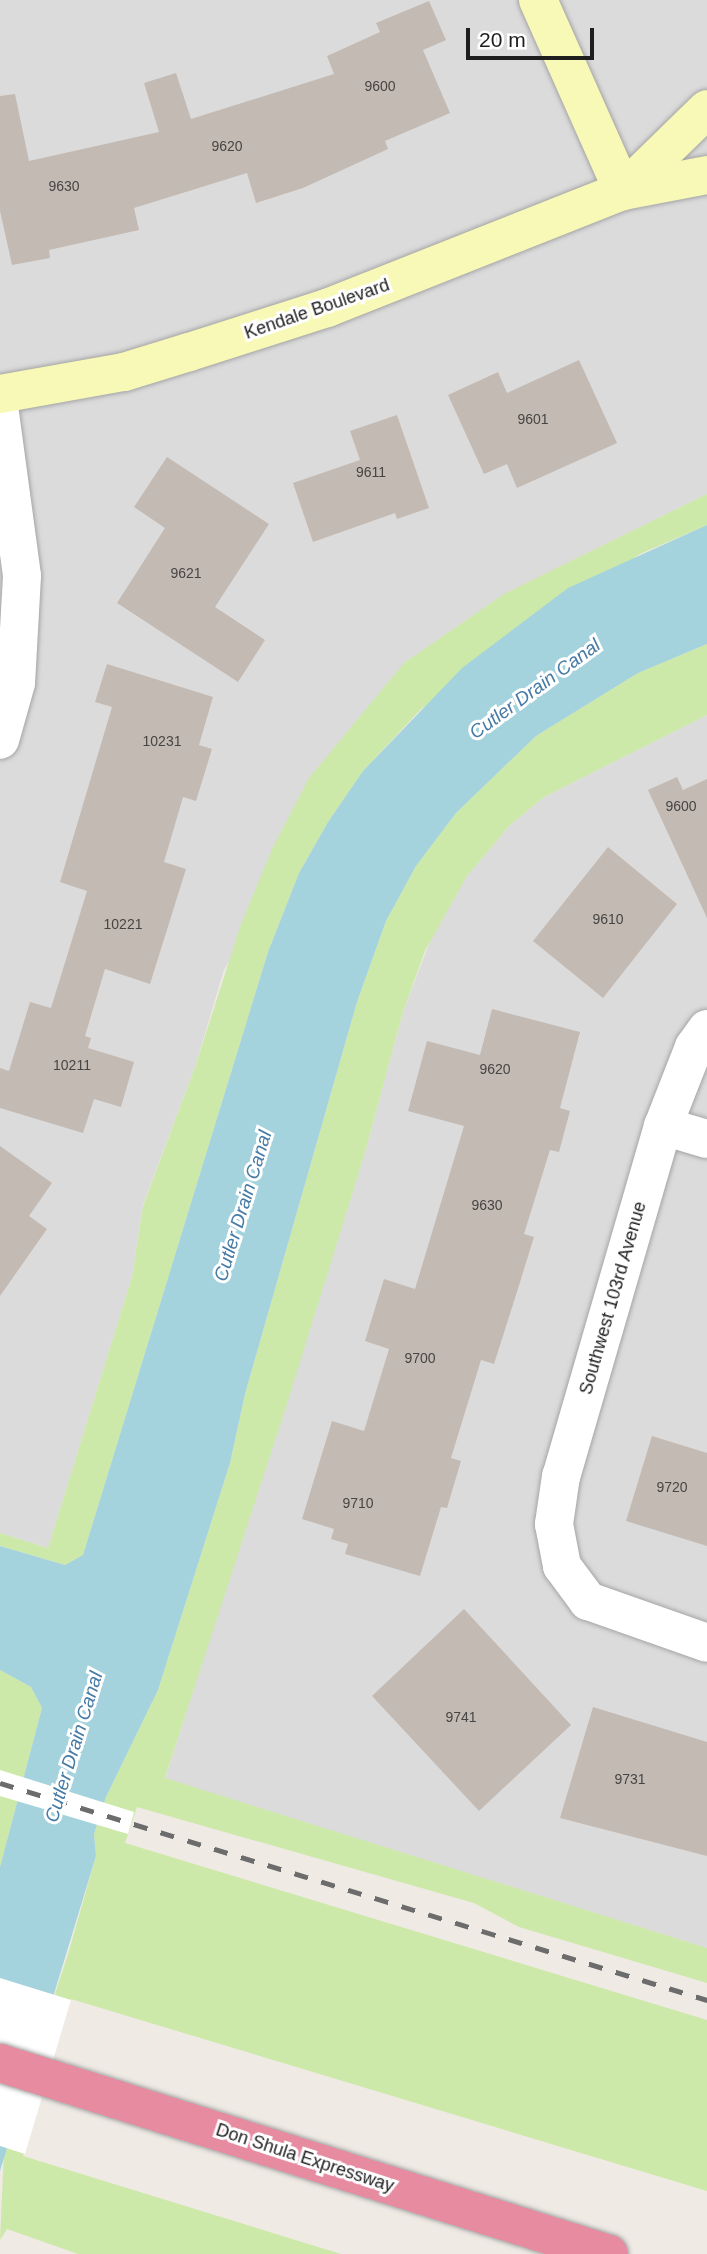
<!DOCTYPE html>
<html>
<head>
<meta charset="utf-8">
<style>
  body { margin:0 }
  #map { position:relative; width:707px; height:2254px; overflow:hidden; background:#efeae4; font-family:Helvetica,sans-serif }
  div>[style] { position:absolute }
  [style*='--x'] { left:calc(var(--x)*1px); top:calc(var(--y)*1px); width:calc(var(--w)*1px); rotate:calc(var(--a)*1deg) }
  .residential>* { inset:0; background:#dcdbdb }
  .grass>* { inset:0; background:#cce9a9 }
  .water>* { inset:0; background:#a4d3dd }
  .pier>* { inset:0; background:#fff }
  .building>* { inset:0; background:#c3bab3 }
  .roads { filter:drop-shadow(0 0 2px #a5a5a5) drop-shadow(0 0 2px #a5a5a5) }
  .street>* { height:38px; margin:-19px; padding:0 19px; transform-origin:19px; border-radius:19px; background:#fff }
  .secondary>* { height:38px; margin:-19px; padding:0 19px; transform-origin:19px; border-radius:19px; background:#f9f9b7 }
  .highway>* { height:38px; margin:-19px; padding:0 19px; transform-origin:19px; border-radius:19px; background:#e78ba1 }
  .rail>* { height:5px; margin-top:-2.5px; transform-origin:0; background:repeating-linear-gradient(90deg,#6c6c6c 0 14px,transparent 0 28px) }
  span { translate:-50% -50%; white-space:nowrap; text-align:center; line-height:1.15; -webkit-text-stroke:6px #fff; paint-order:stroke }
  .number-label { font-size:14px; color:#474543 }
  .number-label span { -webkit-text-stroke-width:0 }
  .street-label { font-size:18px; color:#1e1e1e }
  .water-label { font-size:19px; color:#477ba5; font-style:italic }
  .scale { position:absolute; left:466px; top:28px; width:128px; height:32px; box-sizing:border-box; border:4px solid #1e1e1e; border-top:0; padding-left:9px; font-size:21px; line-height:24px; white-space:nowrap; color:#1e1e1e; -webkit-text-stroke:5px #fff; paint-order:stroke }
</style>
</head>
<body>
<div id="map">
  <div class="residential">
    <i style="clip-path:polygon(0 0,707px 0,707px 494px,505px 594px,404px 663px,224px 970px,195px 1067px,143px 1205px,132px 1277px,48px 1548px,0 1533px)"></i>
    <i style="clip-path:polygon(707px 715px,707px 1948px,165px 1779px,364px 1156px,403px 1012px,432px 936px,467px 876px,510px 825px,544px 797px)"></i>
  </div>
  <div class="grass">
    <i style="clip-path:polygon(707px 494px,707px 525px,640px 554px,421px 709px,363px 771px,328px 822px,299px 873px,268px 952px,83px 1555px,65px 1565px,0 1546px,0 1533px,48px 1548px,132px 1277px,143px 1206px,195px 1067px,241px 924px,273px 847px,309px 778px,404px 663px,504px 594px)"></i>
    <i style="clip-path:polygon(707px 644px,707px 715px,544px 797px,510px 825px,467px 876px,425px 951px,403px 1012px,364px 1156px,286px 1407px,165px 1778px,707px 1948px,707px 1983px,519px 1927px,474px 1903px,137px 1807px,125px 1843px,707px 2020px,707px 2191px,71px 1999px,23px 2156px,341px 2254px,78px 2254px,7px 2229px,0 2240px,4px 2151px,69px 1951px,96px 1856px,94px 1834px,106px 1797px,158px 1690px,230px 1463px,245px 1394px,357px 1002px,386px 921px,416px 866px,456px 813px,536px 736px,638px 673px)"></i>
    <i style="clip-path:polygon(0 1670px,31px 1687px,42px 1708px,0 1867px)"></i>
  </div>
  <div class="water">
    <i style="clip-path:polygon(707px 525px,707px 644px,638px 673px,536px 736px,456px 813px,416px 866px,386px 921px,357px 1002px,245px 1394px,230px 1463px,158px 1690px,106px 1797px,94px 1834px,96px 1856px,0 2171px,0 1867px,42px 1708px,31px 1687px,0 1670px,0 1546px,65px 1565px,83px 1555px,268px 952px,299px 873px,328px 822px,363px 771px,462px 668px,568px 588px)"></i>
  </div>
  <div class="pier">
    <i style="clip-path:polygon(0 1770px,134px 1812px,128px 1834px,0 1796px)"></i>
    <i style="clip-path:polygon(0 1978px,71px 2000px,25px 2154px,0 2146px)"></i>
  </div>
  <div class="building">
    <i style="clip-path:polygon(429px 1px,446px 40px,423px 50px,450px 113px,385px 141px,388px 149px,303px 188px,256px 203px,247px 173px,134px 208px,139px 230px,49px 250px,50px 258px,12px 265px,0 211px,0 96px,15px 94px,29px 161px,159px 132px,144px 83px,176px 73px,191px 119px,334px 74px,327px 56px,380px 32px,376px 23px)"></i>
    <i style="clip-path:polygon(579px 360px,617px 443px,517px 488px,507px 464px,484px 474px,448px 395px,498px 372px,507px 393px)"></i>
    <i style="clip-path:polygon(397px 415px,429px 508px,397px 519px,395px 513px,313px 542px,293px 483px,360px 460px,350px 431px)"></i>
    <i style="clip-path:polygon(167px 457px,269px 524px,215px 607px,265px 640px,238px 682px,117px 603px,165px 528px,134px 507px)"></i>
    <i style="clip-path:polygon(107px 664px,213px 697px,199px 745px,212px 749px,196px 801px,183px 797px,164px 862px,186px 869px,150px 984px,105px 969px,85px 1036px,91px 1038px,88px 1048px,134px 1062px,121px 1107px,94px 1099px,83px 1133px,0 1108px,0 1068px,9px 1071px,30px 1002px,51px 1008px,87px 891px,60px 882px,112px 707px,95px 702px)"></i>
    <i style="clip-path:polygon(677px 777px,683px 790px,707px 779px,707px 918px,648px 790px)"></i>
    <i style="clip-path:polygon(608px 847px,677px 904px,603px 998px,533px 941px)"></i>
    <i style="clip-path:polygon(492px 1009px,580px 1032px,560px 1108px,570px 1111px,559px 1152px,550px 1150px,524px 1234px,534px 1237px,516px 1295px,494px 1364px,481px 1360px,451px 1458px,461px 1461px,447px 1508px,441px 1507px,420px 1576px,345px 1554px,348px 1544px,331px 1539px,334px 1529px,302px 1519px,332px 1421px,364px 1431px,389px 1349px,365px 1341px,384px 1279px,415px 1289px,464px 1126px,408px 1111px,427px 1041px,480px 1055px)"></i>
    <i style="clip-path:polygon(0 1146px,52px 1183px,29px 1216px,47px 1229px,0 1296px)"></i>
    <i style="clip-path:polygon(652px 1436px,707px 1453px,707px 1546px,626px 1521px)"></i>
    <i style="clip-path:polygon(464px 1609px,571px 1725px,479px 1811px,372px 1696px)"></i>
    <i style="clip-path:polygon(593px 1707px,707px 1742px,707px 1856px,560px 1818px)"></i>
  </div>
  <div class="roads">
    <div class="street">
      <i style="--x:0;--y:413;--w:164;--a:82.3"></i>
      <i style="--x:22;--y:576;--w:107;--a:93.2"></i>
      <i style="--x:16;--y:683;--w:59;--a:105.7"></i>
      <i style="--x:707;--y:1029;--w:22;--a:126"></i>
      <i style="--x:694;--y:1047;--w:85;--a:111.4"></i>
      <i style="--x:663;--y:1126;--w:365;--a:106.2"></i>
      <i style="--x:561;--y:1476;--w:49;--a:98.3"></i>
      <i style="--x:554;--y:1524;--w:43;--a:79.2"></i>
      <i style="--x:562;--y:1566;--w:44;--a:53.4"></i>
      <i style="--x:588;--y:1601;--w:126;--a:19.4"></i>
      <i style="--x:663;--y:1126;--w:46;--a:16.5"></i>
    </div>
    <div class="secondary">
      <i style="--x:538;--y:0;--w:209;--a:66"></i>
      <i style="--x:623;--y:191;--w:117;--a:-44.3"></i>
      <i style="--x:0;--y:394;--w:126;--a:-10.1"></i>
      <i style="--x:124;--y:372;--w:68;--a:-17.1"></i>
      <i style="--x:189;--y:352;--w:145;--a:-17.7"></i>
      <i style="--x:327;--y:308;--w:318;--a:-21.6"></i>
      <i style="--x:623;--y:191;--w:86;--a:-10.8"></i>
    </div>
    <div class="highway">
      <i style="--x:0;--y:2063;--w:638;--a:17.41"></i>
    </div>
  </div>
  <div class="rail">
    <i style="--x:0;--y:1783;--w:740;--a:17.06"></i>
  </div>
  <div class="number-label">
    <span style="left:380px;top:86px">9600</span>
    <span style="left:227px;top:146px">9620</span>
    <span style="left:64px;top:186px">9630</span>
    <span style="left:533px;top:419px">9601</span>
    <span style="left:371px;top:472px">9611</span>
    <span style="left:186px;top:573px">9621</span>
    <span style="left:162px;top:741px">10231</span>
    <span style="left:681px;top:806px">9600</span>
    <span style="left:608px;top:919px">9610</span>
    <span style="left:123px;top:924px">10221</span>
    <span style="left:72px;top:1065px">10211</span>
    <span style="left:495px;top:1069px">9620</span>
    <span style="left:487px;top:1205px">9630</span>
    <span style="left:420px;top:1358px">9700</span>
    <span style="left:672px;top:1487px">9720</span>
    <span style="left:358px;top:1503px">9710</span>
    <span style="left:461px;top:1717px">9741</span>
    <span style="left:630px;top:1779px">9731</span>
  </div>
  <div class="street-label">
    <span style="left:317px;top:309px;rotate:-19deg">Kendale Boulevard</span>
    <span style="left:613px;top:1298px;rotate:-74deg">Southwest 103rd Avenue</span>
    <span style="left:305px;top:2158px;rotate:18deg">Don Shula Expressway</span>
  </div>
  <div class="water-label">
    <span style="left:535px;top:689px;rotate:-36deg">Cutler Drain Canal</span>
    <span style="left:243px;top:1206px;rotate:-73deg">Cutler Drain Canal</span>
    <span style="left:74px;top:1747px;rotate:-73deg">Cutler Drain Canal</span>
  </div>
  <div class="scale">20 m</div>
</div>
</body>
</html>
